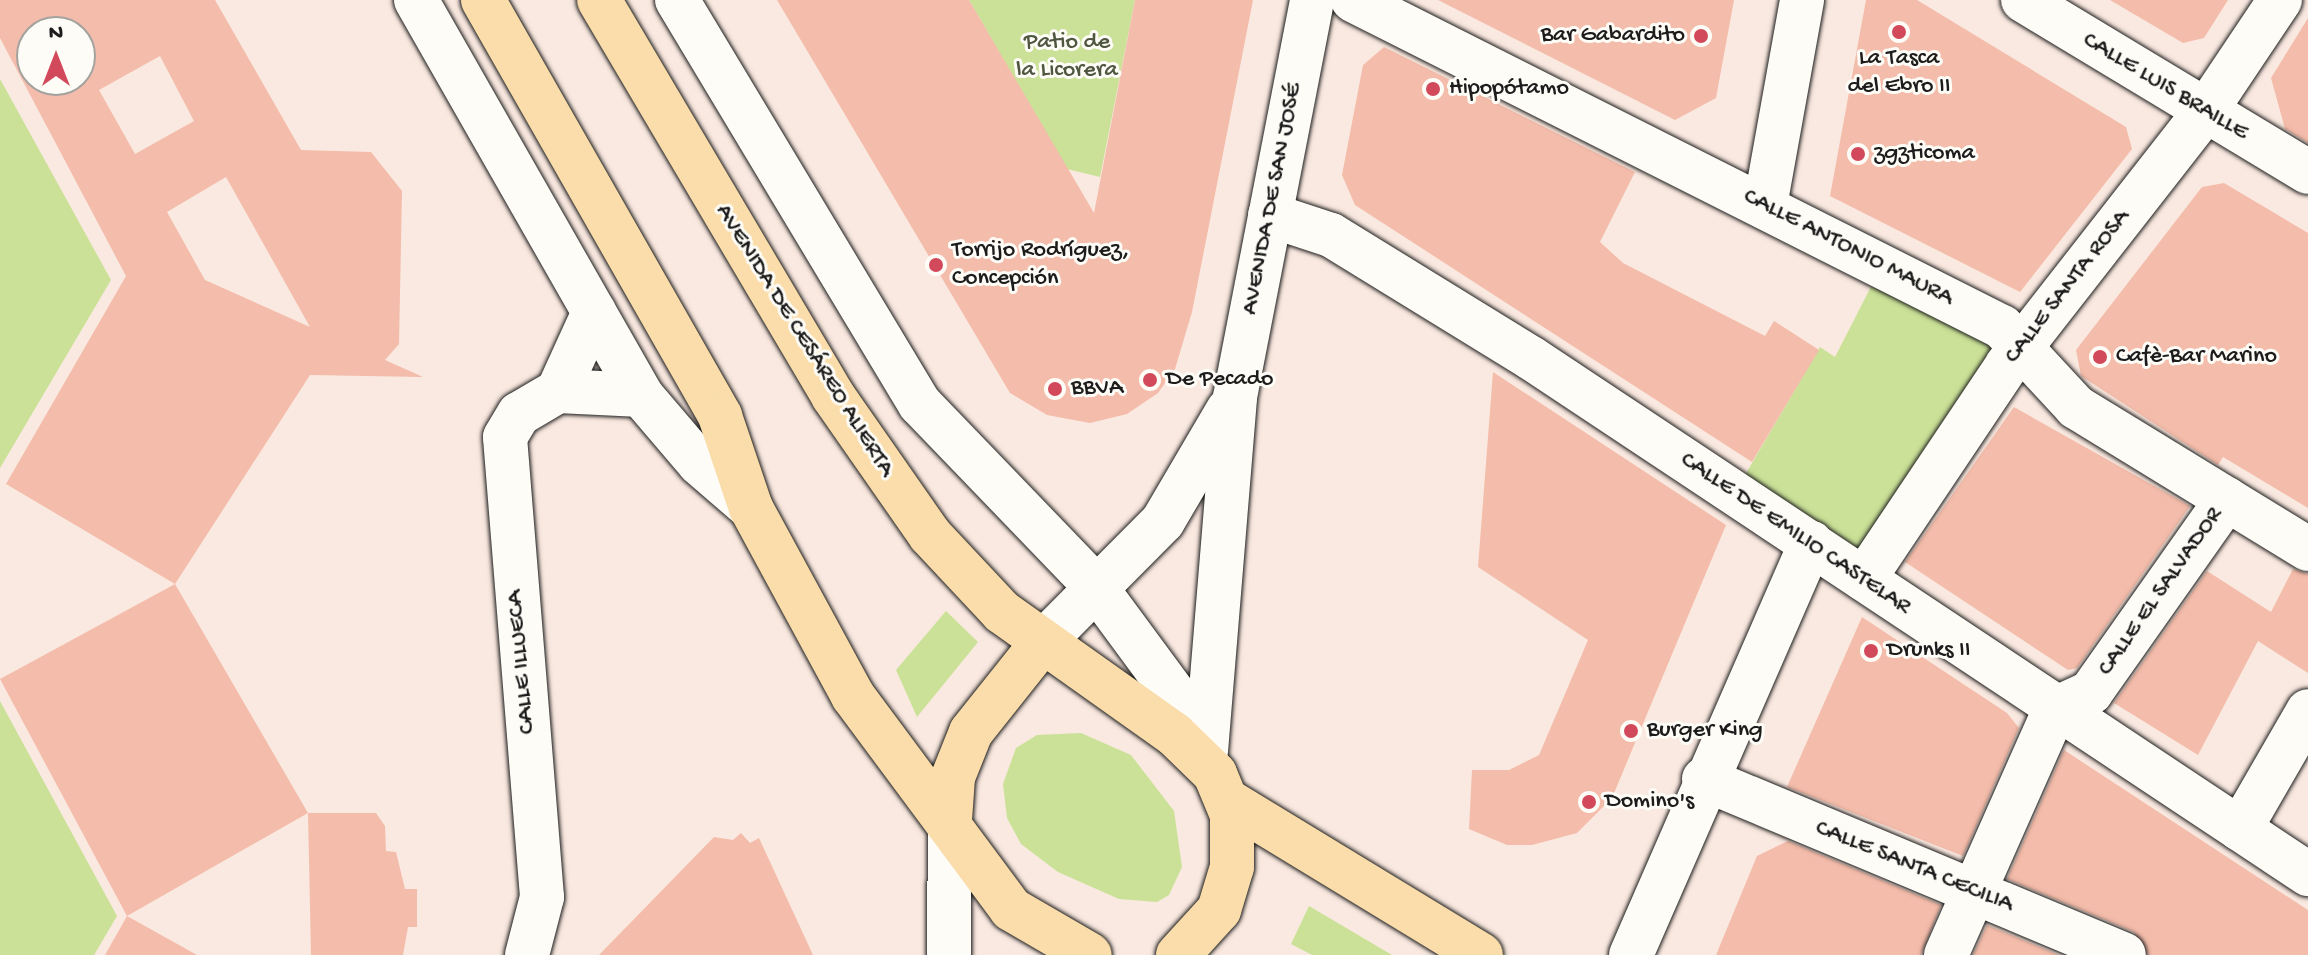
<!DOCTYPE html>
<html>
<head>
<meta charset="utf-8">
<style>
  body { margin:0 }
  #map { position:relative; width:2308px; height:955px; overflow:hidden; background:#fae9e0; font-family:"Gochi Hand",sans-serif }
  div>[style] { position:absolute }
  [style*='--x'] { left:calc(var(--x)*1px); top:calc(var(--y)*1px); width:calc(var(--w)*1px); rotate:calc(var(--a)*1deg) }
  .green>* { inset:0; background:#cae197 }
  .building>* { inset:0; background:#f4bcaa }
  .roads { filter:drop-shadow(0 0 2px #1c1c1c) drop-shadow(0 0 2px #1c1c1c) }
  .street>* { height:44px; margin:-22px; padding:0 22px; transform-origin:22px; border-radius:22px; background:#fdfcf7 }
  .secondary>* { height:44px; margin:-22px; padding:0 22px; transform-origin:22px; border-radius:22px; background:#fdfcf7 }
  .primary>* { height:44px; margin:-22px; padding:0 22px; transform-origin:22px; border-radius:22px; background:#faddab }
  .dots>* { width:22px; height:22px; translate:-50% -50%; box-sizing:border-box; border:4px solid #fdfcf7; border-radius:50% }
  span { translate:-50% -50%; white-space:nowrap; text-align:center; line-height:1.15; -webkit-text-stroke:6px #fdfcf7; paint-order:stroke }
  .poi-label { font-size:24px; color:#1c1c1c }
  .right { translate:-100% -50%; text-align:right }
  .left { translate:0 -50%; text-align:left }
  .park-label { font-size:24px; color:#505741 }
  .street-label { font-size:24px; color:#1c1c1c }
  .north { position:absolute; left:16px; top:16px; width:80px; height:80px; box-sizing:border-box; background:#fdfcf7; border:2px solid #a3a29f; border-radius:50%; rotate:0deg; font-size:22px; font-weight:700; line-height:32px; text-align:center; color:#1c1c1c }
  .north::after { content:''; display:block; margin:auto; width:28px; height:36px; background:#d1495b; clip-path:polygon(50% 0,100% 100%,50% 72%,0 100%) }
</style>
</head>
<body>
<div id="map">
  <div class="green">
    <i style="clip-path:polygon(969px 0,1135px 0,1100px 177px,1067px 169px)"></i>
    <i style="clip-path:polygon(0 79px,111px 280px,0 468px)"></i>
    <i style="clip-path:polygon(1877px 275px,2003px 353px,1859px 556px,1738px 487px,1820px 347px,1835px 357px)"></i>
    <i style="clip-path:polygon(946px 611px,978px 642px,917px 717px,896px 670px)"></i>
    <i style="clip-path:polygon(0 701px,117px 916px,94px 955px,0 955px)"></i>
    <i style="clip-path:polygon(1081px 733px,1131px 755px,1174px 811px,1182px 867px,1169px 895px,1157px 902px,1119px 899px,1058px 872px,1021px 844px,1007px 818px,1003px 784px,1016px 748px,1037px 735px)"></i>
    <i style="clip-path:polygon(1309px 906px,1392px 955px,1312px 955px,1291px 944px)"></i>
  </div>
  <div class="building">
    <i style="clip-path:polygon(evenodd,0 0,215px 0,301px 150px,371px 152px,402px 191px,399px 344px,385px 360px,423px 377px,310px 375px,175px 584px,6px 484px,126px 276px,0 38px,0 0,32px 32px,80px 32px,80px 80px,32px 80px,32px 32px,0 0,160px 56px,194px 121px,135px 154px,99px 90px,160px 56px,0 0,226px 177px,310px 327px,205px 280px,167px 212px,226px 177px)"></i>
    <i style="clip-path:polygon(777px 0,969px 0,1094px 213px,1135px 0,1253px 0,1192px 312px,1175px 369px,1158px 393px,1127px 414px,1090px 423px,1047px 415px,1010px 393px)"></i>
    <i style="clip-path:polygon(1438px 0,1734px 0,1716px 98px,1675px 120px)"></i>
    <i style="clip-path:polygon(1866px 0,1917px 0,2126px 127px,2132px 149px,2020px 292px,1830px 196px)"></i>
    <i style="clip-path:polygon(2110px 0,2228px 0,2204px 38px,2183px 43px)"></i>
    <i style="clip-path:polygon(2308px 18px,2308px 143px,2285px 129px,2271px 78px)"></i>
    <i style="clip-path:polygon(1384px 47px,1635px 172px,1600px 242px,1623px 263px,1765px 336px,1774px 321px,1819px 350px,1752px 462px,1355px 205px,1342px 175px,1363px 65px)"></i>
    <i style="clip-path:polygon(2224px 183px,2308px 233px,2308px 508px,2223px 457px,2218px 465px,2081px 376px,2076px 350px,2202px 187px)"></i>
    <i style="clip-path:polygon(1493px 372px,1726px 525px,1612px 798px,1577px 833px,1532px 845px,1507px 845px,1469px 829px,1472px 770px,1509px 770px,1539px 755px,1588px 640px,1478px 567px)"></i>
    <i style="clip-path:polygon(2014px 407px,2190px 506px,2077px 668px,2068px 670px,1905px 562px)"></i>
    <i style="clip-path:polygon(2293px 569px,2308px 574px,2308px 673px,2258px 641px,2198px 755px,2114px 703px,2207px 571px,2271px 612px)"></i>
    <i style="clip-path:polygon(175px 584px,308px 813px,127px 916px,0 679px)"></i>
    <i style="clip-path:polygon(1862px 617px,2007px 713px,2019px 728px,1963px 856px,1787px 787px)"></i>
    <i style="clip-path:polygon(2064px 750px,2308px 910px,2308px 955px,2148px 955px,2134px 932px,2007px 879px)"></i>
    <i style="clip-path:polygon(308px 813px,376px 813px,385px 826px,386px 851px,396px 852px,405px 889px,417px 889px,417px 927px,408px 927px,403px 955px,311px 955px)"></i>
    <i style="clip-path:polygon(741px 833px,750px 843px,759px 838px,813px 955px,599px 955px,714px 837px,733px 840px)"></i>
    <i style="clip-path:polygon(1788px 841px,1941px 905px,1921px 955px,1716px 955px,1757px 856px)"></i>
    <i style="clip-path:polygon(127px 916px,197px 955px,105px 955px)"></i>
    <i style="clip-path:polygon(1987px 925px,2059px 955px,1973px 955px)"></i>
  </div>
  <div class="roads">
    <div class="street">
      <i style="--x:1353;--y:0;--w:727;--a:26.74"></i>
      <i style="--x:2002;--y:327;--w:109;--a:47.2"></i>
      <i style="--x:2076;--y:407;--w:272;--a:31.5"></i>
      <i style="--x:2023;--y:0;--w:333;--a:31.1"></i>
      <i style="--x:1765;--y:206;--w:209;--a:-79.8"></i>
      <i style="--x:1270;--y:215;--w:64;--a:18.2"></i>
      <i style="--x:1331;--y:235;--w:235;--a:31.6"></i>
      <i style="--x:1531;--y:358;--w:933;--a:33.59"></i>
      <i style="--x:558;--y:391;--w:87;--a:-65.5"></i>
      <i style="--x:1864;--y:579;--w:257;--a:-56.2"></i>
      <i style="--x:2007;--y:365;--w:321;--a:-52"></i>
      <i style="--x:2205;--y:112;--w:135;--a:-56.2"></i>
      <i style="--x:1704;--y:779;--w:455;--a:22.7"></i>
      <i style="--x:2240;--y:829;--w:136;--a:-60"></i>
      <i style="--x:527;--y:955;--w:60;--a:-75.5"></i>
      <i style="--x:542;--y:897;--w:461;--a:-94.6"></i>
      <i style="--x:505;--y:437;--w:27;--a:-59"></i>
      <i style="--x:519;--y:414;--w:45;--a:-30.5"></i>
      <i style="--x:558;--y:391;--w:83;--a:2.8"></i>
      <i style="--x:1631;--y:955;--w:450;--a:-66.4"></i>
      <i style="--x:1946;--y:955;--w:269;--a:-66.1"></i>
      <i style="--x:2055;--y:709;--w:40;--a:-25"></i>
      <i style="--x:2091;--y:692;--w:236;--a:-54.8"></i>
    </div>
    <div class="secondary">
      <i style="--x:416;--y:0;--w:455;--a:60.3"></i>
      <i style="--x:641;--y:395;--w:89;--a:49.5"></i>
      <i style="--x:699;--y:463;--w:69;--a:40.9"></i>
      <i style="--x:677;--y:0;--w:471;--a:59"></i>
      <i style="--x:920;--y:404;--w:251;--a:46.1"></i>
      <i style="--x:1094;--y:585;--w:137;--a:53.6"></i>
      <i style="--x:1175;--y:695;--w:73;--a:64.8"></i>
      <i style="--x:1041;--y:644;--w:173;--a:-45.2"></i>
      <i style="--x:1163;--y:521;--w:129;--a:-59.6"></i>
      <i style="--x:1206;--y:751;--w:355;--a:-85.3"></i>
      <i style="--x:1235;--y:397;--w:404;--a:-79"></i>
      <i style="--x:949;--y:955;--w:135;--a:-89.6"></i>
    </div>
    <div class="primary">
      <i style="--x:483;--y:0;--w:479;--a:60.3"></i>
      <i style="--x:720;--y:416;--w:97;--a:71.4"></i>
      <i style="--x:751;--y:508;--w:214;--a:61.5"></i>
      <i style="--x:853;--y:696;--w:265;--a:53.4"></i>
      <i style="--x:1011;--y:909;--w:91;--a:30.2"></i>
      <i style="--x:599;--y:0;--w:460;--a:59.4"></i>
      <i style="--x:833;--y:396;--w:169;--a:55.1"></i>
      <i style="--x:930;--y:535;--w:105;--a:46.9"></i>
      <i style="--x:1002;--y:612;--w:212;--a:35.4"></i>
      <i style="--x:1175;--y:735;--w:56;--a:44.3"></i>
      <i style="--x:1215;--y:774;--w:44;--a:67.5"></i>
      <i style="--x:1232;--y:815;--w:52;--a:90"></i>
      <i style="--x:1232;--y:867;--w:45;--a:106.8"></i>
      <i style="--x:1219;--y:910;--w:61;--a:132.3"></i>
      <i style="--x:1228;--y:801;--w:296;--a:31.3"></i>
      <i style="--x:950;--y:820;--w:43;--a:-86"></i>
      <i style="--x:953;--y:777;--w:48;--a:-68.2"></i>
      <i style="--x:971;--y:732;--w:112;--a:-51.5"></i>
    </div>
  </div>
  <div class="dots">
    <i style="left:1899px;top:32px;background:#d1495b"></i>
    <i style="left:1701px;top:36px;background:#d1495b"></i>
    <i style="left:1433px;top:89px;background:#d1495b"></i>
    <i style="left:1858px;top:154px;background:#d1495b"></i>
    <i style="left:936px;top:265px;background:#d1495b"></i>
    <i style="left:2100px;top:357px;background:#d1495b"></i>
    <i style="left:1150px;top:380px;background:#d1495b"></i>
    <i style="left:1055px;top:389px;background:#d1495b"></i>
    <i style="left:1871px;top:651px;background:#d1495b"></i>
    <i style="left:1631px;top:731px;background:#d1495b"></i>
    <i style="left:1589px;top:802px;background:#d1495b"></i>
  </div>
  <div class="poi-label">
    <span class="right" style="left:1685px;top:36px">Bar Gabardito</span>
    <span style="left:1899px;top:73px">La Tasca<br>del Ebro II</span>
    <span class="left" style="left:1449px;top:89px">Hipopótamo</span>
    <span class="left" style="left:1874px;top:154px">zgzticoma</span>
    <span class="left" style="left:952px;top:265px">Torrijo Rodríguez,<br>Concepción</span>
    <span class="left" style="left:2116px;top:357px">Cafè-Bar Marino</span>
    <span class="left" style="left:1166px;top:380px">De Pecado</span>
    <span class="left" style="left:1071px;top:389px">BBVA</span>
    <span class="left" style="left:1887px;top:651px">Drunks II</span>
    <span class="left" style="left:1647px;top:731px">Burger King</span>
    <span class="left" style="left:1605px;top:802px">Domino's</span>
  </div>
  <div class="park-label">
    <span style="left:1067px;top:57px">Patio de<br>la Licorera</span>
  </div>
  <div class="street-label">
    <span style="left:2165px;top:87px;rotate:31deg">CALLE LUIS BRAILLE</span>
    <span style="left:1273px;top:199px;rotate:-79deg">AVENIDA DE SAN JOSÉ</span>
    <span style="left:1848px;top:248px;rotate:27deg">CALLE ANTONIO MAURA</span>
    <span style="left:2068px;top:287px;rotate:-52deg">CALLE SANTA ROSA</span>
    <span style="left:804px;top:341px;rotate:58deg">AVENIDA DE CESÁREO ALIERTA</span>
    <span style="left:1795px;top:534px;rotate:34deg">CALLE DE EMILIO CASTELAR</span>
    <span style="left:2161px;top:592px;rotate:-55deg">CALLE EL SALVADOR</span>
    <span style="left:522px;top:662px;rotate:-95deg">CALLE ILLUECA</span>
    <span style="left:1914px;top:867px;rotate:22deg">CALLE SANTA CECILIA</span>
  </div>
  <div class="north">N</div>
</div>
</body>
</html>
